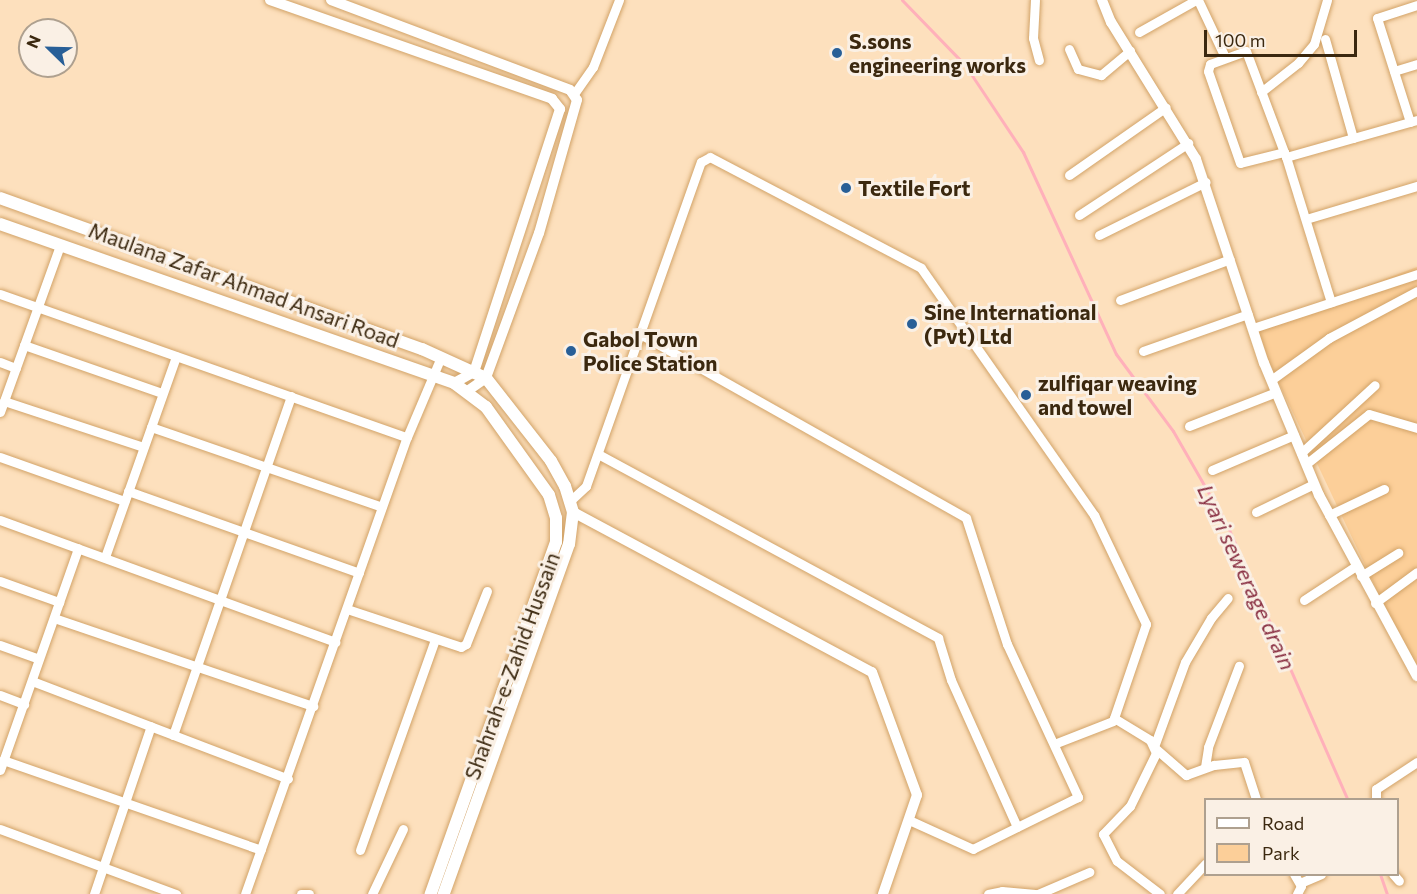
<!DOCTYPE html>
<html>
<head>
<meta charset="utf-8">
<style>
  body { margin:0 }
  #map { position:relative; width:1417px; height:894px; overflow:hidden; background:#fde0bd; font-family:Commissioner,sans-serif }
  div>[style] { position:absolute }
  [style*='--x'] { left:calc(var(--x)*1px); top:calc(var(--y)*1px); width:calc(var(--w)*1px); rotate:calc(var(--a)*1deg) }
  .green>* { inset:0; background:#fccf99 }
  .stream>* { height:3px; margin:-1.5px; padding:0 1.5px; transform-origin:1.5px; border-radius:1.5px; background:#ffb0ba }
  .roads { filter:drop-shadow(0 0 2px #d2a368) drop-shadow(0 0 2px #d2a368) }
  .minor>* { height:9px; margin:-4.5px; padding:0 4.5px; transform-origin:4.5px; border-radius:4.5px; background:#fff }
  .tertiary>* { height:10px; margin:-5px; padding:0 5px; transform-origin:5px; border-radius:5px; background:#fff }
  .secondary>* { height:12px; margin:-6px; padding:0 6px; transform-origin:6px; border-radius:6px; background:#fff }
  .dots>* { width:16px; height:16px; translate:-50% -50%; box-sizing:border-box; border:3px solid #faf0e5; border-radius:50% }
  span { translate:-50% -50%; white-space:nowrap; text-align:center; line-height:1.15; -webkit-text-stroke:6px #faf0e5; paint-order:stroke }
  .poi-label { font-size:21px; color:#3b280f; font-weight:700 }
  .left { translate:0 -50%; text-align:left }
  .street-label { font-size:21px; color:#3b280f }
  .water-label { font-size:22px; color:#892f42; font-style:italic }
  .legend { position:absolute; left:1204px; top:798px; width:195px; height:78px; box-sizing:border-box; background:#faf0e5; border:2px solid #aea08f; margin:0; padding:8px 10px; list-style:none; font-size:18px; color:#3b280f }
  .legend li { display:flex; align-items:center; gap:12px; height:30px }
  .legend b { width:30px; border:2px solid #aea08f }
  .north { position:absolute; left:18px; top:18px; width:60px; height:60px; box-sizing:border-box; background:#faf0e5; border:2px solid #aea08f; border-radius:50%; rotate:293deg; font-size:16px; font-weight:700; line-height:24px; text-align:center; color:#3b280f }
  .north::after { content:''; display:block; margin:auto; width:21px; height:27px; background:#285f97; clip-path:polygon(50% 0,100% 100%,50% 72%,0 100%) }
  .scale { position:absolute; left:1204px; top:30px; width:153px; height:27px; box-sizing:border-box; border:3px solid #3b280f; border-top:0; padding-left:8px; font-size:18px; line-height:21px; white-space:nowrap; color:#3b280f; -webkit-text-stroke:4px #faf0e5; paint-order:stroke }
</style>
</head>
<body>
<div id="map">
  <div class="green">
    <i style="clip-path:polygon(1417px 267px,1417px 675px,1253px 328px)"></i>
  </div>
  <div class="stream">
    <i style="--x:902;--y:0;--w:91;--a:45.9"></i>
    <i style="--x:965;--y:65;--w:105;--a:56.3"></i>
    <i style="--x:1023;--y:152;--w:222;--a:65.3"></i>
    <i style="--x:1116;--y:354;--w:96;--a:53.5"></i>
    <i style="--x:1173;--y:431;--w:108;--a:60.1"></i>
    <i style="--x:1227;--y:525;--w:300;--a:66.3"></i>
    <i style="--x:1380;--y:874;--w:21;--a:71"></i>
  </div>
  <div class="roads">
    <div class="minor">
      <i style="--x:1035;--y:0;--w:38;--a:93"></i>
      <i style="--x:1033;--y:38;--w:23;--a:75"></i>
      <i style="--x:1198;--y:0;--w:63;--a:64.7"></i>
      <i style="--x:1139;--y:32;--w:65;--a:-29.3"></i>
      <i style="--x:1325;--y:39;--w:103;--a:74.2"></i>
      <i style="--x:1069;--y:49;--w:22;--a:66"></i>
      <i style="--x:1078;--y:69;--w:24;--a:15"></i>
      <i style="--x:1101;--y:75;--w:38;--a:-40"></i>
      <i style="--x:1394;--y:71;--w:24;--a:-17"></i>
      <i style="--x:1261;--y:92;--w:47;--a:-38.1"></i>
      <i style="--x:1298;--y:63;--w:25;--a:-50"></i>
      <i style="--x:1314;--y:44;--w:46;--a:-73.5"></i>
      <i style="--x:574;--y:94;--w:33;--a:-55"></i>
      <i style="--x:593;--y:67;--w:72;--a:-68.8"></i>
      <i style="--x:1410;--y:122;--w:109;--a:-107.6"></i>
      <i style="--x:1377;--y:18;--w:42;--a:-18"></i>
      <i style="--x:1284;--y:152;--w:45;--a:166"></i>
      <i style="--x:1240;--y:163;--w:97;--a:-109.2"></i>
      <i style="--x:1208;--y:71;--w:7;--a:-74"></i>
      <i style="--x:1210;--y:64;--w:38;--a:-20"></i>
      <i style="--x:1246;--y:51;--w:108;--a:69.4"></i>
      <i style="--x:1284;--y:152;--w:5;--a:68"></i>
      <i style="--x:1286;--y:157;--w:152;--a:72.8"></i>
      <i style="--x:1286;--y:157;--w:136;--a:-15.8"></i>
      <i style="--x:1069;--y:175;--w:118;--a:-35"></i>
      <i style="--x:1079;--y:215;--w:131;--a:-33.4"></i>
      <i style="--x:1306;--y:219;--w:116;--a:-16.6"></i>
      <i style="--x:1099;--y:235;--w:119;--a:-26.4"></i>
      <i style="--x:0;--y:294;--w:431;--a:19.4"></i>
      <i style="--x:1120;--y:300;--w:117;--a:-20.4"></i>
      <i style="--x:1253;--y:328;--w:173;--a:-18.2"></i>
      <i style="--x:640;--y:334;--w:374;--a:29.4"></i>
      <i style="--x:966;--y:518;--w:133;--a:72"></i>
      <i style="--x:1007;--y:644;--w:169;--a:65.1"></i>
      <i style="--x:1078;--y:797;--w:117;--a:153.7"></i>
      <i style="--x:973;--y:849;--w:70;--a:-155.6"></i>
      <i style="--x:24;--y:345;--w:146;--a:19.2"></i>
      <i style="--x:1143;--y:351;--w:111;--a:-19.4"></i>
      <i style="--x:0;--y:362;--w:17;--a:21"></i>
      <i style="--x:1271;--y:380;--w:72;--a:-35.9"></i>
      <i style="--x:1329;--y:338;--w:100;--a:-28.1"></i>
      <i style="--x:4;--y:401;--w:146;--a:18.3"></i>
      <i style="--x:0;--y:412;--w:177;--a:-70.2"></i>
      <i style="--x:1189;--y:426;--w:93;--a:-21.3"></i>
      <i style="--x:151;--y:427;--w:244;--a:19.1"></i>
      <i style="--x:1301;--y:453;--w:100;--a:-42.6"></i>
      <i style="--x:598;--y:454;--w:387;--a:28.4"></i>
      <i style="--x:938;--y:638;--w:44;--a:72.8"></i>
      <i style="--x:951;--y:680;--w:161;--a:65.8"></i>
      <i style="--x:0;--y:457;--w:132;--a:19.5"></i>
      <i style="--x:1306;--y:464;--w:80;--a:-38.4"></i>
      <i style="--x:1369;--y:414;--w:50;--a:16.3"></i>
      <i style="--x:1212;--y:470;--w:89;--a:-23.1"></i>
      <i style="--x:128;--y:491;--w:245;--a:19.5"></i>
      <i style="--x:570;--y:501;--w:22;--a:-43"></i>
      <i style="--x:586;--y:486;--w:344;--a:-70.5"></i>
      <i style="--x:701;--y:162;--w:10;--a:-29"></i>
      <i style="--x:710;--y:157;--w:238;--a:27.7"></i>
      <i style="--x:921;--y:268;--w:302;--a:55"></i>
      <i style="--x:1094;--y:515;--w:121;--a:64.5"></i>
      <i style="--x:1146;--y:624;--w:102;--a:108.8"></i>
      <i style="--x:1113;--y:721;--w:63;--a:158.7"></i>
      <i style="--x:1256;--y:512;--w:64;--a:-25.8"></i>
      <i style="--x:1329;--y:515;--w:61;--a:-25.3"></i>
      <i style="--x:0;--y:520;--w:357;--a:20"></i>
      <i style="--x:105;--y:557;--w:213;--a:-70.5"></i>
      <i style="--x:1361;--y:576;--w:44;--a:-31.9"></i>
      <i style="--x:0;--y:581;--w:63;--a:19.6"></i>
      <i style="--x:1304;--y:600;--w:62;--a:-33.2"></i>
      <i style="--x:1375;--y:603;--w:52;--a:-36.4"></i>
      <i style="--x:347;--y:609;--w:120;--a:18.4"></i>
      <i style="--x:461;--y:647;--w:6;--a:-31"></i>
      <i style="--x:466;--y:644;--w:57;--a:-68.4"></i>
      <i style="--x:54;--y:618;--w:274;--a:18.8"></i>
      <i style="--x:0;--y:645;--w:41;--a:19.7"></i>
      <i style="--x:32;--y:681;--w:274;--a:20.9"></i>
      <i style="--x:0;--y:695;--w:26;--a:21"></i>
      <i style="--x:1114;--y:718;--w:42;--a:31.4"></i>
      <i style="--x:1150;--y:740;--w:14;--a:65"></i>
      <i style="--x:1156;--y:753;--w:59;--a:116.1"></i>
      <i style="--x:1130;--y:806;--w:39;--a:134"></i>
      <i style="--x:1103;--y:834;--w:30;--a:63"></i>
      <i style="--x:1117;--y:861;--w:54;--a:37.5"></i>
      <i style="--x:173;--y:735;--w:359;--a:-70.8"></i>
      <i style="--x:1155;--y:744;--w:87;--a:-69.9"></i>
      <i style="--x:1185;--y:662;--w:51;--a:-59.4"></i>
      <i style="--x:1211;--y:618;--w:26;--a:-50"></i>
      <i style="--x:1156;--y:749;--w:40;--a:41"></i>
      <i style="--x:1186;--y:775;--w:30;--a:-20"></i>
      <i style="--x:1214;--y:765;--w:30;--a:-6"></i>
      <i style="--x:1244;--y:762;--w:40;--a:72"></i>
      <i style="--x:3;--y:760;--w:273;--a:19.2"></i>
      <i style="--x:1205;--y:767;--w:20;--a:-81"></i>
      <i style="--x:1208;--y:747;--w:87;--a:-69.1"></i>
      <i style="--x:0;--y:770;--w:235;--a:-70.6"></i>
      <i style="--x:1376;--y:800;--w:11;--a:-90"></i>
      <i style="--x:1376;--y:789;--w:49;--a:-33.4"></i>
      <i style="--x:0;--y:829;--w:188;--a:20.3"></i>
      <i style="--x:360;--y:850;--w:224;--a:-70.4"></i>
      <i style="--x:1294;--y:874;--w:14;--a:60"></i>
      <i style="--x:1301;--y:886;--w:9;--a:117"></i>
      <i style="--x:1393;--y:874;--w:9;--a:49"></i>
      <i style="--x:1300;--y:883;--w:23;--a:-23"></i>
      <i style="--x:94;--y:894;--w:177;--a:-71.3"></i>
      <i style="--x:245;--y:894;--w:485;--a:-70.5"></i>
      <i style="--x:407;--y:437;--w:87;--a:-67"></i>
      <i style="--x:301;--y:894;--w:8;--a:0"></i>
      <i style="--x:372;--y:894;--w:72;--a:-64.5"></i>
      <i style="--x:988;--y:894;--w:14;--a:-12"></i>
      <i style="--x:1002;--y:891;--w:36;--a:5"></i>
      <i style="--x:1038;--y:894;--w:56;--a:-23.3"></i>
      <i style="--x:1177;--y:894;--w:42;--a:-46.9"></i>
    </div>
    <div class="tertiary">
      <i style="--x:270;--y:0;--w:299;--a:19.3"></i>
      <i style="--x:552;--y:99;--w:13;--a:51"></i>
      <i style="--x:560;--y:109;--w:277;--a:108.1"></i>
      <i style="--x:474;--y:372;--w:23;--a:151"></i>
      <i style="--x:331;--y:0;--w:255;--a:20.6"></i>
      <i style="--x:570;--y:90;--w:12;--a:55"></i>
      <i style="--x:577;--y:100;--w:138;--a:105.9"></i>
      <i style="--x:539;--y:233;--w:154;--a:110.1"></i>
      <i style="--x:486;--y:378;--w:24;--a:145"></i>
      <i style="--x:1102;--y:0;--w:24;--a:68"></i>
      <i style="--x:1111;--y:22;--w:161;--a:58.2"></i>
      <i style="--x:1196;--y:159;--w:215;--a:71.6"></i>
      <i style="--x:1264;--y:363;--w:143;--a:67.4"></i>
      <i style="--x:1319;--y:495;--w:206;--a:61.6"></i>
      <i style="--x:573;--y:512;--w:339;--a:28.2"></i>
      <i style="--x:872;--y:672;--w:131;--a:69.9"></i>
      <i style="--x:917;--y:795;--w:105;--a:109"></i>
    </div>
    <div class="secondary">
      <i style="--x:0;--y:198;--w:448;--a:19.7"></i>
      <i style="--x:422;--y:349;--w:70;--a:24.4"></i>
      <i style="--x:486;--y:378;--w:105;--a:51.9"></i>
      <i style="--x:551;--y:461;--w:29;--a:61"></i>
      <i style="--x:565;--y:486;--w:27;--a:73"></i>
      <i style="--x:573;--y:512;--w:32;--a:97"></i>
      <i style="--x:569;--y:544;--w:372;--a:109.7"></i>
      <i style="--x:0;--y:224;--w:481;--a:19.3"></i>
      <i style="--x:454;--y:383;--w:40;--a:37"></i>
      <i style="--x:486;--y:407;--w:108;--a:54.4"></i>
      <i style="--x:549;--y:495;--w:24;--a:73"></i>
      <i style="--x:556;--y:518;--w:24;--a:90"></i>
      <i style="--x:556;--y:542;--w:374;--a:109.6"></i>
    </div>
  </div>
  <div class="dots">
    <i style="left:837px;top:53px;background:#285f97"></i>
    <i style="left:846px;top:188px;background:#285f97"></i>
    <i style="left:912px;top:324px;background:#285f97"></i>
    <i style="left:571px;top:351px;background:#285f97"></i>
    <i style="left:1026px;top:395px;background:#285f97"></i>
  </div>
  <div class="poi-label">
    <span class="left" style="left:849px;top:53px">S.sons<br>engineering works</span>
    <span class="left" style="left:858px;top:188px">Textile Fort</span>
    <span class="left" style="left:924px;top:324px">Sine International<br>(Pvt) Ltd</span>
    <span class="left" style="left:583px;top:351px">Gabol Town<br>Police Station</span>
    <span class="left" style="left:1038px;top:395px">zulfiqar weaving<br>and towel</span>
  </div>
  <div class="street-label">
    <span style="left:244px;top:285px;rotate:20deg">Maulana Zafar Ahmad Ansari Road</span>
    <span style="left:512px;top:666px;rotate:-70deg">Shahrah-e-Zahid Hussain</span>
  </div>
  <div class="water-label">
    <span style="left:1247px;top:577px;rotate:65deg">Lyari sewerage drain</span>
  </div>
  <ul class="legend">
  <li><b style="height:8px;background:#fff"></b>Road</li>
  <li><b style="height:16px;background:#fccf99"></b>Park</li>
  </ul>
  <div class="north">N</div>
  <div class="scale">100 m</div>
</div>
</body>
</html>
